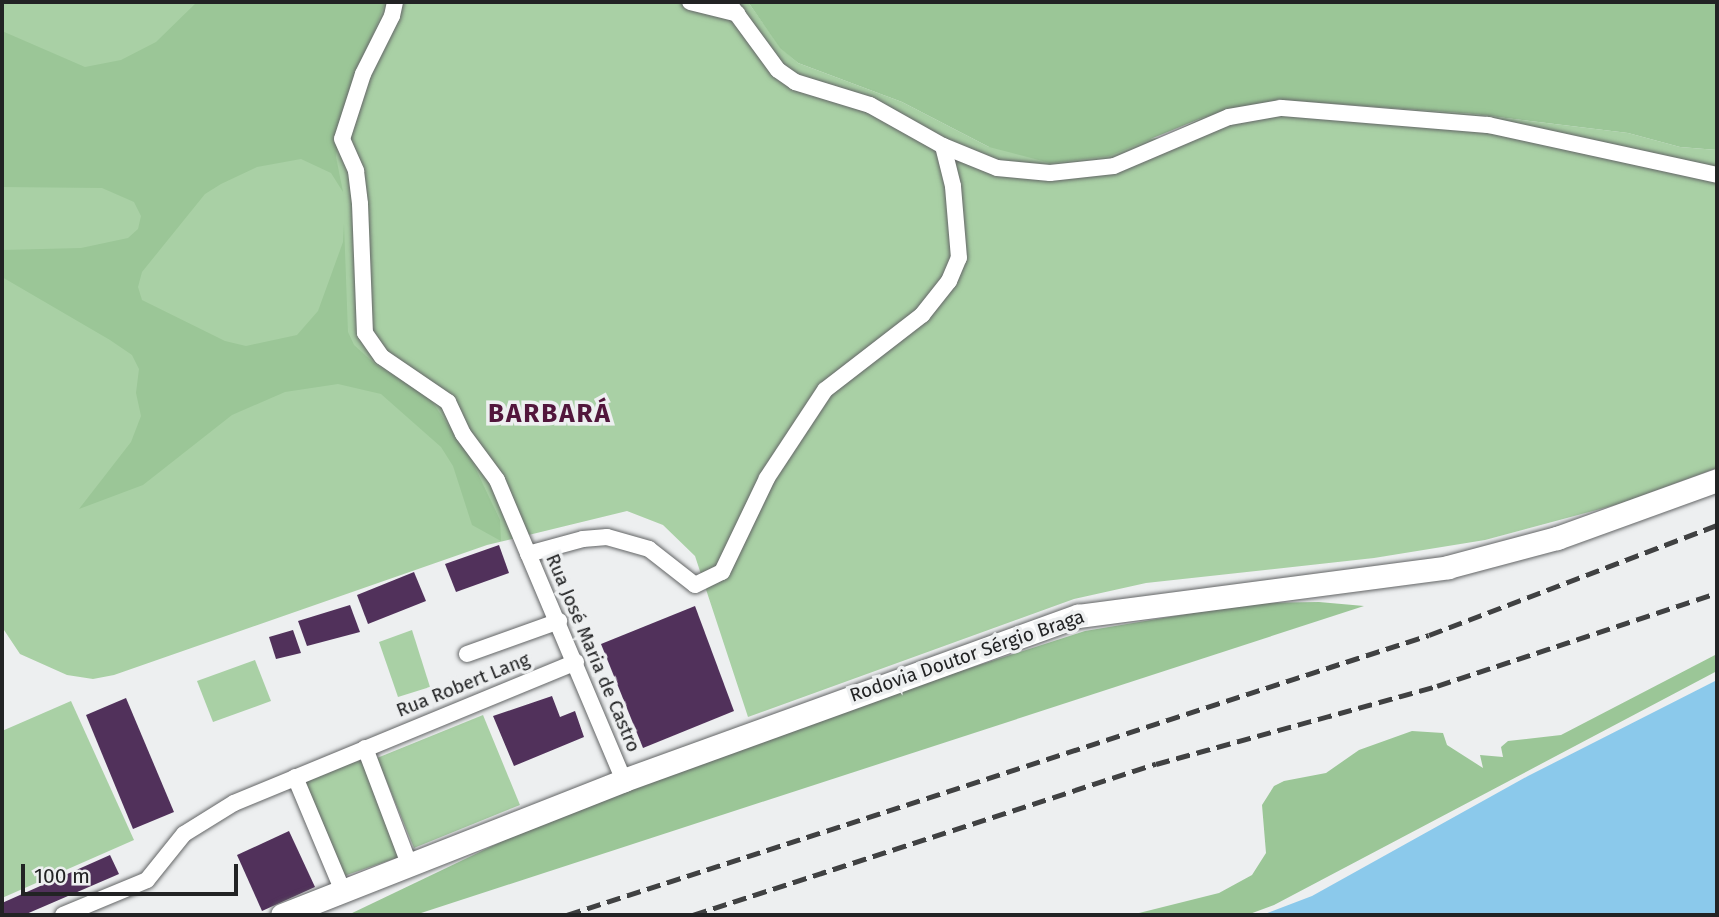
<!DOCTYPE html>
<html>
<head>
<meta charset="utf-8">
<style>
  body { margin:0 }
  #map { position:relative; width:1719px; height:917px; overflow:hidden; background:#edeff0; font-family:"Fira Sans",sans-serif }
  div>[style] { position:absolute }
  [style*='--x'] { left:calc(var(--x)*1px); top:calc(var(--y)*1px); width:calc(var(--w)*1px); rotate:calc(var(--a)*1deg) }
  .green>* { inset:0; background:#a9d0a5 }
  .forest>* { inset:0; background:#9bc697 }
  .water>* { inset:0; background:#8bc9eb }
  .building>* { inset:0; background:#51315b }
  .roads { filter:drop-shadow(0 0 2px #636566) drop-shadow(0 0 2px #636566) }
  .minor>* { height:16px; margin:-8px; padding:0 8px; transform-origin:8px; border-radius:8px; background:#fff }
  .secondary>* { height:23px; margin:-11.5px; padding:0 11.5px; transform-origin:11.5px; border-radius:11.5px; background:#fff }
  .rail>* { height:4.5px; margin-top:-2.25px; transform-origin:0; background:repeating-linear-gradient(90deg,#404142 0 14px,transparent 0 21px) }
  span { translate:-50% -50%; white-space:nowrap; text-align:center; line-height:1.15; -webkit-text-stroke:7px #edeff0; paint-order:stroke }
  .street-label { font-size:19px; color:#222324 }
  .district-label { font-size:26px; color:#52163c; font-weight:700; letter-spacing:2px }
  .frame { position:absolute; inset:0; border:4px solid #222324; pointer-events:none }
  .scale { position:absolute; left:21px; top:864px; width:217px; height:32px; box-sizing:border-box; border:4px solid #222324; border-top:0; padding-left:9px; font-size:21px; line-height:24px; white-space:nowrap; color:#222324; -webkit-text-stroke:5px #edeff0; paint-order:stroke }
</style>
</head>
<body>
<div id="map">
  <div class="green">
    <i style="clip-path:polygon(2px 2px,748px 2px,780px 47px,798px 63px,902px 102px,989px 147px,1161px 138px,1202px 118px,1280px 100px,1473px 114px,1628px 133px,1680px 147px,1717px 150px,1717px 468px,1619px 504px,1485px 540px,1374px 558px,1146px 583px,1074px 599px,748px 717px,695px 556px,663px 525px,627px 511px,487px 545px,114px 675px,93px 679px,67px 675px,20px 654px,2px 627px)"></i>
    <i style="clip-path:polygon(412px 630px,430px 687px,398px 697px,379px 642px)"></i>
    <i style="clip-path:polygon(255px 660px,271px 701px,213px 722px,197px 681px)"></i>
    <i style="clip-path:polygon(71px 701px,134px 840px,2px 898px,2px 731px)"></i>
    <i style="clip-path:polygon(483px 715px,520px 805px,414px 848px,377px 758px)"></i>
    <i style="clip-path:polygon(362px 760px,402px 856px,344px 876px,302px 778px)"></i>
  </div>
  <div class="forest">
    <i style="clip-path:polygon(197px 2px,385px 2px,340px 123px,336px 157px,343px 192px,331px 173px,301px 159px,257px 167px,221px 184px,205px 194px,142px 272px,138px 287px,142px 300px,225px 341px,246px 346px,297px 335px,318px 311px,343px 242px,344px 223px,348px 332px,354px 345px,376px 365px,428px 396px,470px 457px,500px 520px,501px 541px,472px 525px,453px 466px,441px 447px,381px 394px,338px 384px,285px 392px,232px 415px,143px 485px,79px 509px,131px 442px,141px 416px,136px 393px,139px 369px,132px 355px,110px 340px,2px 277px,2px 250px,81px 248px,128px 238px,138px 229px,141px 216px,134px 202px,102px 188px,2px 187px,2px 31px,85px 67px,121px 60px,156px 42px)"></i>
    <i style="clip-path:polygon(748px 2px,1717px 2px,1717px 150px,1680px 147px,1628px 133px,1473px 114px,1280px 100px,1202px 118px,1109px 156px,1050px 163px,989px 147px,902px 102px,798px 63px,780px 48px)"></i>
    <i style="clip-path:polygon(1319px 602px,1364px 606px,415px 915px,348px 915px,536px 825px,743px 744px,942px 677px,1085px 631px,1253px 603px)"></i>
    <i style="clip-path:polygon(1717px 654px,1717px 671px,1274px 905px,1247px 915px,1131px 915px,1219px 893px,1252px 875px,1266px 853px,1262px 805px,1274px 786px,1284px 781px,1326px 773px,1359px 750px,1412px 731px,1443px 733px,1447px 745px,1483px 768px,1480px 755px,1503px 757px,1501px 747px,1508px 741px,1561px 735px)"></i>
  </div>
  <div class="water">
    <i style="clip-path:polygon(1717px 680px,1717px 915px,1262px 915px,1312px 896px,1528px 776px)"></i>
  </div>
  <div class="building">
    <i style="clip-path:polygon(499px 545px,509px 573px,456px 592px,445px 564px)"></i>
    <i style="clip-path:polygon(414px 572px,426px 601px,368px 624px,357px 595px)"></i>
    <i style="clip-path:polygon(350px 605px,360px 632px,307px 646px,298px 621px)"></i>
    <i style="clip-path:polygon(695px 606px,734px 711px,643px 748px,601px 644px)"></i>
    <i style="clip-path:polygon(293px 630px,301px 653px,276px 659px,269px 637px)"></i>
    <i style="clip-path:polygon(552px 696px,560px 717px,575px 711px,584px 737px,514px 766px,493px 716px)"></i>
    <i style="clip-path:polygon(126px 698px,174px 812px,133px 829px,86px 715px)"></i>
    <i style="clip-path:polygon(289px 831px,315px 887px,262px 911px,237px 855px)"></i>
    <i style="clip-path:polygon(110px 855px,119px 874px,24px 915px,2px 915px,2px 903px)"></i>
  </div>
  <div class="roads">
    <div class="minor">
      <i style="--x:395;--y:2;--w:14;--a:102"></i>
      <i style="--x:392;--y:16;--w:65;--a:116.6"></i>
      <i style="--x:363;--y:74;--w:68;--a:107.9"></i>
      <i style="--x:342;--y:139;--w:35;--a:66"></i>
      <i style="--x:356;--y:171;--w:33;--a:83"></i>
      <i style="--x:360;--y:204;--w:129;--a:87.8"></i>
      <i style="--x:365;--y:333;--w:29;--a:55"></i>
      <i style="--x:382;--y:357;--w:80;--a:34.3"></i>
      <i style="--x:448;--y:402;--w:35;--a:65"></i>
      <i style="--x:463;--y:434;--w:57;--a:53.5"></i>
      <i style="--x:497;--y:480;--w:326;--a:67.1"></i>
      <i style="--x:690;--y:2;--w:49;--a:14"></i>
      <i style="--x:728;--y:2;--w:84;--a:53.7"></i>
      <i style="--x:778;--y:70;--w:21;--a:35"></i>
      <i style="--x:795;--y:82;--w:78;--a:17"></i>
      <i style="--x:870;--y:105;--w:84;--a:29.3"></i>
      <i style="--x:943;--y:146;--w:58;--a:22.2"></i>
      <i style="--x:997;--y:168;--w:53;--a:5.4"></i>
      <i style="--x:1050;--y:173;--w:64;--a:-6.2"></i>
      <i style="--x:1114;--y:166;--w:125;--a:-23.1"></i>
      <i style="--x:1229;--y:117;--w:53;--a:-9.8"></i>
      <i style="--x:1281;--y:108;--w:208;--a:4.7"></i>
      <i style="--x:1488;--y:125;--w:234;--a:12.3"></i>
      <i style="--x:528;--y:554;--w:57;--a:-15.3"></i>
      <i style="--x:583;--y:539;--w:24;--a:-5"></i>
      <i style="--x:607;--y:537;--w:44;--a:15.9"></i>
      <i style="--x:649;--y:549;--w:58;--a:38"></i>
      <i style="--x:695;--y:585;--w:30;--a:-26"></i>
      <i style="--x:722;--y:572;--w:104;--a:-64.4"></i>
      <i style="--x:767;--y:478;--w:105;--a:-56.6"></i>
      <i style="--x:825;--y:390;--w:123;--a:-37.7"></i>
      <i style="--x:922;--y:315;--w:43;--a:-51.5"></i>
      <i style="--x:949;--y:281;--w:25;--a:-67"></i>
      <i style="--x:959;--y:258;--w:72;--a:-94.8"></i>
      <i style="--x:953;--y:186;--w:41;--a:-104"></i>
      <i style="--x:467;--y:654;--w:98;--a:-19.7"></i>
      <i style="--x:365;--y:748;--w:121;--a:69.2"></i>
      <i style="--x:295;--y:777;--w:121;--a:67.2"></i>
      <i style="--x:63;--y:915;--w:91;--a:-22.6"></i>
      <i style="--x:147;--y:880;--w:59;--a:-51.2"></i>
      <i style="--x:184;--y:834;--w:59;--a:-31.8"></i>
      <i style="--x:234;--y:803;--w:370;--a:-22.4"></i>
    </div>
    <div class="secondary">
      <i style="--x:282;--y:915;--w:368;--a:-21.5"></i>
      <i style="--x:624;--y:780;--w:483;--a:-19.9"></i>
      <i style="--x:1078;--y:616;--w:373;--a:-7.5"></i>
      <i style="--x:1448;--y:567;--w:113;--a:-14.9"></i>
      <i style="--x:1557;--y:538;--w:170;--a:-19.9"></i>
    </div>
  </div>
  <div class="rail">
    <i style="--x:567;--y:915;--w:906;--a:-18"></i>
    <i style="--x:1429;--y:635;--w:308;--a:-20.9"></i>
    <i style="--x:693;--y:915;--w:487;--a:-18.1"></i>
    <i style="--x:1156;--y:764;--w:292;--a:-15.5"></i>
    <i style="--x:1437;--y:686;--w:295;--a:-18.4"></i>
  </div>
  <div class="street-label">
    <span style="left:593px;top:653px;rotate:67deg">Rua José Maria de Castro</span>
    <span style="left:967px;top:656px;rotate:-19deg">Rodovia Doutor Sérgio Braga</span>
    <span style="left:463px;top:685px;rotate:-22deg">Rua Robert Lang</span>
  </div>
  <div class="district-label">
    <span style="left:550px;top:414px">BARBARÁ</span>
  </div>
  <div class="frame"></div>
  <div class="scale">100 m</div>
</div>
</body>
</html>
